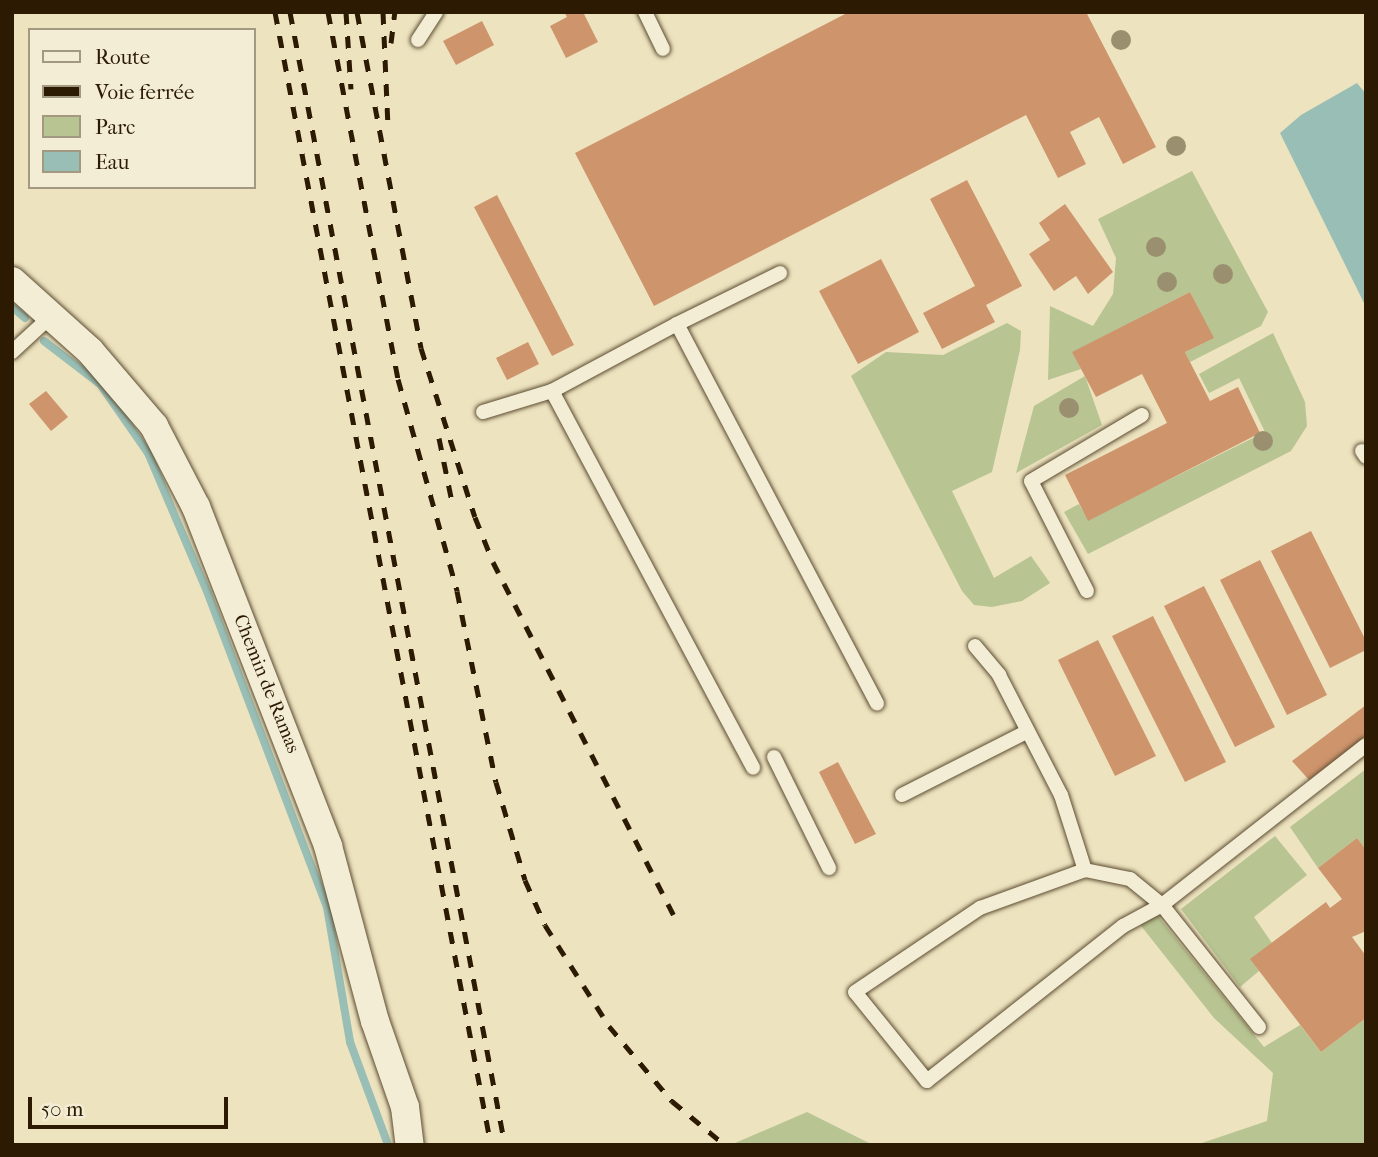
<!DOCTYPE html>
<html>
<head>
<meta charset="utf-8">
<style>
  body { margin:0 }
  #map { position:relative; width:1378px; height:1157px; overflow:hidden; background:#ede3bf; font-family:"IM FELL French Canon",serif }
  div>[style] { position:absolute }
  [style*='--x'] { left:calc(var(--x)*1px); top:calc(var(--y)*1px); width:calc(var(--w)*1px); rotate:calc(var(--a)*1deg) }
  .green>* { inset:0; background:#b8c492 }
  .water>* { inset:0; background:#99beb5 }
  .stream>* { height:8px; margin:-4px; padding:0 4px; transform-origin:4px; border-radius:4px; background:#99beb5 }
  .building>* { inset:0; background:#ce946c }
  .roads { filter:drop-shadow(0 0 2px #5c4c31) drop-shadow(0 0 2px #5c4c31) }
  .lane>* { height:14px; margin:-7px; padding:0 7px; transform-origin:7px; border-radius:7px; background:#f3edd5 }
  .street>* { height:28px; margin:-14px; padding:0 14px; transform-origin:14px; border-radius:14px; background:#f3edd5 }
  .rail>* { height:5px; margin-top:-2.5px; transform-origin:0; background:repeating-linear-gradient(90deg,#2c1a02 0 12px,transparent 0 24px) }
  .trees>* { width:20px; height:20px; margin:-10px; border-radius:50%; background:#9a906f }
  span { translate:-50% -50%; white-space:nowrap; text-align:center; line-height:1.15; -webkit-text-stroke:5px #f3edd5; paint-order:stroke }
  .street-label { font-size:19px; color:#2c1a02 }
  .frame { position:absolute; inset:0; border:14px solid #2c1a02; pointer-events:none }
  .legend { position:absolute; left:28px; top:28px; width:228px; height:161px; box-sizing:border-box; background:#f3edd5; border:2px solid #a39981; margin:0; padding:9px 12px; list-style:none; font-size:21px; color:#2c1a02 }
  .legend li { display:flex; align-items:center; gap:14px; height:35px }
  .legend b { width:35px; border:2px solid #a39981 }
  .scale { position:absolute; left:28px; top:1097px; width:200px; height:32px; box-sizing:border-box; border:4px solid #2c1a02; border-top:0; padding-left:9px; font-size:21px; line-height:24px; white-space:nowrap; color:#2c1a02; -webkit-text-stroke:5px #f3edd5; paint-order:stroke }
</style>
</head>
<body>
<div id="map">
  <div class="green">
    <i style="clip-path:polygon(1192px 171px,1268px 312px,1261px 326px,1190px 362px,1185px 352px,1213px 338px,1190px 292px,1073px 352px,1081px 369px,1048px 380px,1050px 306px,1093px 326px,1113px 294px,1116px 258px,1098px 219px)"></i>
    <i style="clip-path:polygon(1007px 323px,1021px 331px,1020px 350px,992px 472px,952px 491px,994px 578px,1031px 556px,1050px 583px,1022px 601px,992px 607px,974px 605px,962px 591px,851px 376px,886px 352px,943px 355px)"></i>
    <i style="clip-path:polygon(1273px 333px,1305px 402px,1307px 426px,1291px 451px,1088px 554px,1064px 512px,1079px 504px,1088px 520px,1265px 432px,1239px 378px,1209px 393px,1199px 374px)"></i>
    <i style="clip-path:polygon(1085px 376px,1102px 425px,1016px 473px,1034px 406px)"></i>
    <i style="clip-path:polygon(1366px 769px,1366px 850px,1357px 838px,1318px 868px,1290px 827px)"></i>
    <i style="clip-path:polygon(1275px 836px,1307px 875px,1254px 917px,1272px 943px,1251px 959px,1259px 971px,1240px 987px,1181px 909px)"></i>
    <i style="clip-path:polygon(1157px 915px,1264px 1047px,1300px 1025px,1321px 1052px,1366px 1018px,1366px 1145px,1196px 1145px,1267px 1121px,1273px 1073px,1214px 1018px,1138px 922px)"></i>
    <i style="clip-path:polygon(807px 1112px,873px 1145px,735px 1143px)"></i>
  </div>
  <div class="water">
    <i style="clip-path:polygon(1357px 83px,1366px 94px,1366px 307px,1280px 133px,1301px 115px)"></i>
  </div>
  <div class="stream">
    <i style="--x:12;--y:307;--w:17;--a:40"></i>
    <i style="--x:44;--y:341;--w:71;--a:37.5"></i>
    <i style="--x:100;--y:384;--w:84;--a:55.2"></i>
    <i style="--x:148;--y:453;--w:153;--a:66.9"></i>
    <i style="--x:208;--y:594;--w:335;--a:69.2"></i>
    <i style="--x:327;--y:907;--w:137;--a:80.3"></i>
    <i style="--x:350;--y:1042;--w:110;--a:69.7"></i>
  </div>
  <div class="building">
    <i style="clip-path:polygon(564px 12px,583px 12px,598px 42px,566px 58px,550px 26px,567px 17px)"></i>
    <i style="clip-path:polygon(849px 12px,1086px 12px,1156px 147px,1123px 164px,1099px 117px,1070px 132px,1086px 164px,1058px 178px,1026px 115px,654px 306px,575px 153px)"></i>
    <i style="clip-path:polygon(482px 21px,494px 45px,456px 65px,443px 41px)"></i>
    <i style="clip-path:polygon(967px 180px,1022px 286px,986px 305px,995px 322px,942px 349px,923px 313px,975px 286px,930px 199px)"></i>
    <i style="clip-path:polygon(497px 195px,574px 345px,552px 356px,474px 207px)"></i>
    <i style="clip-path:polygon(1065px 204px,1113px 272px,1088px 294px,1076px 276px,1054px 291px,1029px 254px,1050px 240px,1039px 223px)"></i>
    <i style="clip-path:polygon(881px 259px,919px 332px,858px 364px,819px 291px)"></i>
    <i style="clip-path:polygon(1190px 292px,1214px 338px,1185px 352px,1190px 362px,1210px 401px,1238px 387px,1260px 433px,1088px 521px,1065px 475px,1167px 423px,1142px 374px,1096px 397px,1072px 352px)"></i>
    <i style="clip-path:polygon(528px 342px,539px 364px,507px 380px,496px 358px)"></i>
    <i style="clip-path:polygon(46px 391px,68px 417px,51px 431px,29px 404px)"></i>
    <i style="clip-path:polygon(1311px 531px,1366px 641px,1366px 650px,1330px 668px,1271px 551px)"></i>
    <i style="clip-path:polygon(1260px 560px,1327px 695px,1287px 715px,1220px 580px)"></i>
    <i style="clip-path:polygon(1204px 586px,1275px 727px,1235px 747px,1164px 606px)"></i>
    <i style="clip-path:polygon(1153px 616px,1226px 762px,1185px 782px,1112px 636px)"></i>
    <i style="clip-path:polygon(1098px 640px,1156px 756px,1115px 776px,1058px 660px)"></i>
    <i style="clip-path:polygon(1366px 705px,1366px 737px,1309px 780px,1292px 761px)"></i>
    <i style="clip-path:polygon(838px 762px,876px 834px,855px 844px,819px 772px)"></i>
    <i style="clip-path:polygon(1357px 838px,1366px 850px,1366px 931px,1352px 937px,1366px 956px,1366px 1018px,1321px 1052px,1250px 959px,1326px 902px,1330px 908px,1342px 899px,1318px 868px)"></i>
  </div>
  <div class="roads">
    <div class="lane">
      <i style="--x:645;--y:12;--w:41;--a:64.1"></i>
      <i style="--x:418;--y:40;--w:33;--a:-57"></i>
      <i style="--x:677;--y:324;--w:115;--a:-26.3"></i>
      <i style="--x:12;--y:352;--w:53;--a:-42.7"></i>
      <i style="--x:552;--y:391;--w:427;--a:61.9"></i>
      <i style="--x:483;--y:412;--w:72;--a:-16.9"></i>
      <i style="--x:552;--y:391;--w:142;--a:-28.2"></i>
      <i style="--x:677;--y:324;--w:429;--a:62.2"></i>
      <i style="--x:1362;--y:451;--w:7;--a:56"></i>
      <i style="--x:1087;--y:591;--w:123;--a:-117"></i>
      <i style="--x:1031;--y:481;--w:129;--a:-30.7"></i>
      <i style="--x:975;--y:646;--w:38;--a:50"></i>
      <i style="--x:999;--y:675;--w:135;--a:62.7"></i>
      <i style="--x:1061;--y:795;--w:79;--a:72.3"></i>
      <i style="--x:774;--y:757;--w:124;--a:63.6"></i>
      <i style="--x:902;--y:795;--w:141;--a:-26.9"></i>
      <i style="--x:1259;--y:1027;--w:156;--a:-128.5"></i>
      <i style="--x:1162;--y:905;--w:44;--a:151.7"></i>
      <i style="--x:1123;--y:926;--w:250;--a:141.7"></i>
      <i style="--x:927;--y:1081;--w:114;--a:-129"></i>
      <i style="--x:855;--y:992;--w:151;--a:-33.9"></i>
      <i style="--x:980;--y:908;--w:112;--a:-19.9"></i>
      <i style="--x:1085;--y:870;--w:46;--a:11.3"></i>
      <i style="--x:1130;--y:879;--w:41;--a:39.1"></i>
      <i style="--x:1162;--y:905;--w:259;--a:-38.1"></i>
    </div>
    <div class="street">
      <i style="--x:12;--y:281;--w:105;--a:41.9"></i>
      <i style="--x:90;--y:351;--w:99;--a:49.5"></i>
      <i style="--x:154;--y:426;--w:91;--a:62.6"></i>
      <i style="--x:196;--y:507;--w:364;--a:68.7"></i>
      <i style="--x:328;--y:846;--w:181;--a:75"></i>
      <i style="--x:375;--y:1021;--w:91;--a:70.8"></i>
      <i style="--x:405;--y:1107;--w:38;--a:83"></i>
    </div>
  </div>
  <div class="rail">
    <i style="--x:275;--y:12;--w:1153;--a:79.21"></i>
    <i style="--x:290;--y:12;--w:1153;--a:79.26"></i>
    <i style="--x:328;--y:12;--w:374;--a:79.2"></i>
    <i style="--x:398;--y:379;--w:220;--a:74.4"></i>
    <i style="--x:457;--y:591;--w:195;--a:78.5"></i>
    <i style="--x:496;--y:782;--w:102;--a:73.5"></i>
    <i style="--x:525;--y:880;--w:49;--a:66"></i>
    <i style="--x:545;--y:925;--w:120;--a:57.6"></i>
    <i style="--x:609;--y:1026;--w:98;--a:50"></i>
    <i style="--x:672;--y:1101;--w:69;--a:39.7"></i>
    <i style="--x:346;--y:12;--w:77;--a:86.3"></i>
    <i style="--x:357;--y:12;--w:342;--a:79.2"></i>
    <i style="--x:421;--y:348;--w:177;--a:72.3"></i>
    <i style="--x:475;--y:517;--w:48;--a:68.2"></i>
    <i style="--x:493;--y:562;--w:407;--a:62.9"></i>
    <i style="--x:383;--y:12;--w:116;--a:87.5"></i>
    <i style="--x:391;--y:43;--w:31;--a:-83"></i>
    <i style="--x:439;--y:438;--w:70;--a:78.5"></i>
  </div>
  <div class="trees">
    <i style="left:1121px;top:40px"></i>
    <i style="left:1176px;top:146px"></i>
    <i style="left:1156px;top:247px"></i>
    <i style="left:1223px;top:274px"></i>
    <i style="left:1167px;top:282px"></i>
    <i style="left:1069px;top:408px"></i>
    <i style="left:1263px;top:441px"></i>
  </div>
  <div class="street-label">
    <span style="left:266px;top:684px;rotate:68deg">Chemin de Ramas</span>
  </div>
  <div class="frame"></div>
  <ul class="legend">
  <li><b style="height:9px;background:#f3edd5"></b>Route</li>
  <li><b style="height:9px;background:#2c1a02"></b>Voie ferrée</li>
  <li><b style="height:19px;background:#b8c492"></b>Parc</li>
  <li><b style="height:19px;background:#99beb5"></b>Eau</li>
  </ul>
  <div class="scale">50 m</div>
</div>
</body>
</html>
